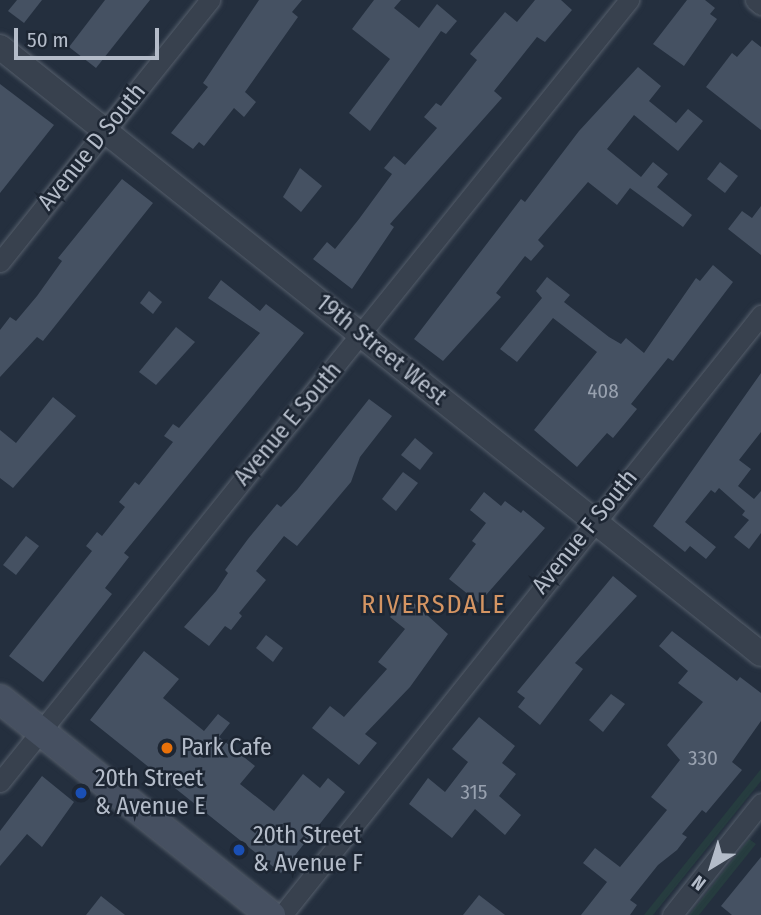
<!DOCTYPE html>
<html>
<head>
<meta charset="utf-8">
<style>
  body { margin:0 }
  #map { position:relative; width:761px; height:915px; overflow:hidden; background:#242f3e; font-family:"Fira Sans Condensed",sans-serif }
  div>[style] { position:absolute }
  [style*='--x'] { left:calc(var(--x)*1px); top:calc(var(--y)*1px); width:calc(var(--w)*1px); rotate:calc(var(--a)*1deg) }
  .green>* { inset:0; background:#263c3f }
  .building>* { inset:0; background:#455162 }
  .roads { filter:drop-shadow(0 0 2px #565f6c) drop-shadow(0 0 2px #565f6c) }
  .minor>* { height:19px; margin:-9.5px; padding:0 9.5px; transform-origin:9.5px; border-radius:9.5px; background:#38414e }
  .tertiary>* { height:24px; margin:-12px; padding:0 12px; transform-origin:12px; border-radius:12px; background:#38414e }
  .secondary>* { height:28px; margin:-14px; padding:0 14px; transform-origin:14px; border-radius:14px; background:#465061 }
  .dots>* { width:19px; height:19px; translate:-50% -50%; box-sizing:border-box; border:4px solid #1d2633; border-radius:50% }
  span { translate:-50% -50%; white-space:nowrap; text-align:center; line-height:1.15; -webkit-text-stroke:5px #1d2633; paint-order:stroke }
  .number-label { font-size:21px; color:#98a1af }
  .number-label span { -webkit-text-stroke-width:0 }
  .street-label { font-size:24px; color:#b4bcc9 }
  .poi-label { font-size:24px; color:#b4bcc9 }
  .left { translate:0 -50%; text-align:left }
  .neighbourhood-label { font-size:26px; color:#d59563; letter-spacing:2px }
  .north { position:absolute; left:677px; top:831px; width:70px; height:70px; -webkit-text-stroke:5px #1d2633; paint-order:stroke; rotate:218deg; font-size:19px; font-weight:700; line-height:28px; text-align:center; color:#b4bcc9 }
  .north::after { content:''; display:block; margin:auto; width:24px; height:32px; background:#b4bcc9; clip-path:polygon(50% 0,100% 100%,50% 72%,0 100%) }
  .scale { position:absolute; left:14px; top:28px; width:145px; height:32px; box-sizing:border-box; border:4px solid #b4bcc9; border-top:0; padding-left:9px; font-size:21px; line-height:24px; white-space:nowrap; color:#b4bcc9; -webkit-text-stroke:5px #1d2633; paint-order:stroke }
</style>
</head>
<body>
<div id="map">
  <div class="green">
    <i style="clip-path:polygon(761px 769px,761px 781px,653px 915px,644px 915px)"></i>
    <i style="clip-path:polygon(749px 839px,756px 844px,699px 915px,689px 915px)"></i>
  </div>
  <div class="building">
    <i style="clip-path:polygon(17px 0,42px 0,24px 23px,8px 11px)"></i>
    <i style="clip-path:polygon(105px 0,150px 0,96px 68px,69px 47px)"></i>
    <i style="clip-path:polygon(259px 0,302px 0,292px 12px,298px 17px,245px 92px,256px 102px,244px 117px,234px 108px,204px 146px,199px 142px,193px 149px,171px 133px,208px 87px,203px 83px)"></i>
    <i style="clip-path:polygon(374px 0,401px 0,394px 8px,419px 28px,437px 4px,457px 21px,446px 34px,441px 31px,370px 131px,349px 113px,390px 59px,352px 29px)"></i>
    <i style="clip-path:polygon(535px 0,561px 0,572px 10px,545px 42px,537px 37px,494px 91px,502px 98px,390px 224px,394px 227px,352px 289px,313px 259px,327px 242px,335px 249px,359px 219px,392px 174px,384px 168px,394px 156px,405px 165px,437px 128px,424px 117px,436px 103px,441px 106px,477px 60px,470px 54px,505px 12px,517px 22px)"></i>
    <i style="clip-path:polygon(687px 0,705px 0,715px 8px,710px 14px,717px 19px,684px 66px,653px 44px)"></i>
    <i style="clip-path:polygon(752px 40px,761px 47px,761px 130px,706px 87px,732px 53px,737px 57px)"></i>
    <i style="clip-path:polygon(638px 67px,661px 86px,649px 101px,676px 123px,688px 109px,703px 121px,678px 151px,634px 115px,607px 149px,641px 177px,653px 162px,668px 174px,657px 187px,692px 215px,683px 227px,630px 188px,617px 205px,588px 182px,538px 240px,544px 246px,531px 261px,525px 256px,496px 293px,501px 297px,443px 361px,414px 339px,521px 199px,525px 202px,579px 131px)"></i>
    <i style="clip-path:polygon(0 84px,54px 125px,0 193px)"></i>
    <i style="clip-path:polygon(720px 162px,738px 176px,725px 193px,707px 179px)"></i>
    <i style="clip-path:polygon(300px 168px,322px 186px,301px 212px,283px 197px)"></i>
    <i style="clip-path:polygon(122px 179px,153px 203px,43px 341px,37px 337px,0 377px,0 330px,10px 317px,16px 321px,37px 296px,62px 261px,58px 258px)"></i>
    <i style="clip-path:polygon(761px 206px,761px 255px,728px 229px,742px 211px,752px 218px)"></i>
    <i style="clip-path:polygon(713px 265px,733px 282px,673px 361px,668px 358px,631px 404px,637px 409px,613px 438px,607px 433px,577px 467px,534px 430px,597px 352px,553px 318px,517px 362px,500px 349px,542px 298px,536px 291px,547px 277px,570px 295px,564px 302px,609px 337px,621px 344px,626px 338px,644px 353px,696px 278px,700px 281px)"></i>
    <i style="clip-path:polygon(221px 280px,260px 311px,266px 304px,304px 333px,124px 553px,129px 557px,105px 588px,112px 594px,43px 682px,9px 656px,92px 551px,86px 546px,97px 532px,102px 536px,125px 507px,119px 502px,135px 482px,139px 485px,173px 442px,164px 436px,173px 424px,179px 428px,260px 333px,208px 298px)"></i>
    <i style="clip-path:polygon(149px 291px,162px 302px,153px 314px,140px 303px)"></i>
    <i style="clip-path:polygon(176px 327px,195px 342px,156px 385px,139px 372px)"></i>
    <i style="clip-path:polygon(761px 373px,761px 432px,739px 460px,751px 469px,738px 486px,754px 499px,761px 491px,761px 533px,749px 549px,734px 537px,749px 520px,742px 515px,745px 511px,719px 488px,715px 493px,711px 490px,685px 522px,716px 547px,706px 559px,690px 546px,685px 552px,653px 526px)"></i>
    <i style="clip-path:polygon(53px 397px,76px 416px,13px 488px,0 478px,0 430px,16px 443px)"></i>
    <i style="clip-path:polygon(369px 399px,392px 416px,360px 457px,351px 482px,297px 546px,284px 536px,256px 571px,266px 580px,239px 613px,242px 616px,231px 630px,225px 626px,209px 646px,184px 627px,216px 591px,228px 573px,225px 570px,248px 539px,277px 504px,281px 507px,297px 490px)"></i>
    <i style="clip-path:polygon(415px 438px,433px 453px,420px 470px,401px 455px)"></i>
    <i style="clip-path:polygon(403px 472px,418px 483px,396px 511px,382px 499px)"></i>
    <i style="clip-path:polygon(484px 492px,501px 506px,505px 501px,521px 513px,523px 510px,545px 528px,479px 603px,449px 579px,476px 544px,472px 541px,486px 523px,470px 510px)"></i>
    <i style="clip-path:polygon(26px 536px,39px 546px,16px 575px,3px 565px)"></i>
    <i style="clip-path:polygon(613px 576px,637px 596px,575px 663px,583px 669px,540px 725px,518px 707px,525px 698px,517px 692px)"></i>
    <i style="clip-path:polygon(406px 596px,448px 634px,410px 687px,365px 734px,377px 743px,359px 765px,312px 728px,330px 706px,344px 717px,387px 669px,378px 662px,405px 629px,390px 617px)"></i>
    <i style="clip-path:polygon(672px 631px,737px 681px,740px 677px,761px 693px,761px 721px,732px 762px,742px 770px,706px 813px,702px 810px,682px 834px,687px 837px,677px 850px,658px 865px,630px 900px,637px 905px,630px 915px,581px 915px,607px 882px,583px 863px,595px 848px,620px 867px,667px 810px,651px 797px,680px 760px,667px 745px,703px 702px,678px 683px,688px 671px,659px 646px)"></i>
    <i style="clip-path:polygon(266px 635px,283px 648px,273px 662px,256px 648px)"></i>
    <i style="clip-path:polygon(144px 651px,179px 679px,163px 698px,204px 731px,218px 714px,230px 723px,219px 737px,255px 766px,240px 784px,274px 811px,303px 774px,320px 788px,328px 778px,345px 792px,281px 873px,90px 720px)"></i>
    <i style="clip-path:polygon(611px 694px,625px 704px,603px 732px,589px 720px)"></i>
    <i style="clip-path:polygon(479px 717px,515px 746px,502px 763px,516px 774px,499px 796px,521px 815px,505px 835px,475px 809px,452px 838px,409px 804px,428px 778px,445px 792px,468px 762px,452px 749px)"></i>
    <i style="clip-path:polygon(42px 776px,74px 802px,42px 847px,27px 834px,0 866px,0 831px)"></i>
    <i style="clip-path:polygon(761px 857px,761px 915px,732px 915px,721px 906px)"></i>
    <i style="clip-path:polygon(479px 895px,505px 915px,463px 915px)"></i>
    <i style="clip-path:polygon(101px 896px,125px 915px,86px 915px)"></i>
  </div>
  <div class="roads">
    <div class="minor">
      <i style="--x:755;--y:0;--w:8;--a:40"></i>
      <i style="--x:0;--y:262;--w:336;--a:-51.3"></i>
      <i style="--x:0;--y:782;--w:1004;--a:-51.19"></i>
      <i style="--x:282;--y:915;--w:768;--a:-51.4"></i>
      <i style="--x:672;--y:915;--w:143;--a:-51.5"></i>
    </div>
    <div class="tertiary">
      <i style="--x:0;--y:47;--w:973;--a:38.58"></i>
    </div>
    <div class="secondary">
      <i style="--x:0;--y:699;--w:347;--a:38.6"></i>
    </div>
  </div>
  <div class="dots">
    <i style="left:167px;top:748px;background:#e8710a"></i>
    <i style="left:81px;top:793px;background:#1a4fb4"></i>
    <i style="left:239px;top:850px;background:#1a4fb4"></i>
  </div>
  <div class="number-label">
    <span style="left:603px;top:391px">408</span>
    <span style="left:703px;top:758px">330</span>
    <span style="left:474px;top:792px">315</span>
  </div>
  <div class="street-label">
    <span style="left:92px;top:147px;rotate:-51deg">Avenue D South</span>
    <span style="left:381px;top:350px;rotate:39deg">19th Street West</span>
    <span style="left:288px;top:424px;rotate:-50deg">Avenue E South</span>
    <span style="left:585px;top:532px;rotate:-51deg">Avenue F South</span>
  </div>
  <div class="poi-label">
    <span class="left" style="left:181px;top:748px">Park Cafe</span>
    <span class="left" style="left:95px;top:793px">20th Street<br>&amp; Avenue E</span>
    <span class="left" style="left:253px;top:850px">20th Street<br>&amp; Avenue F</span>
  </div>
  <div class="neighbourhood-label">
    <span style="left:434px;top:605px">RIVERSDALE</span>
  </div>
  <div class="north">N</div>
  <div class="scale">50 m</div>
</div>
</body>
</html>
